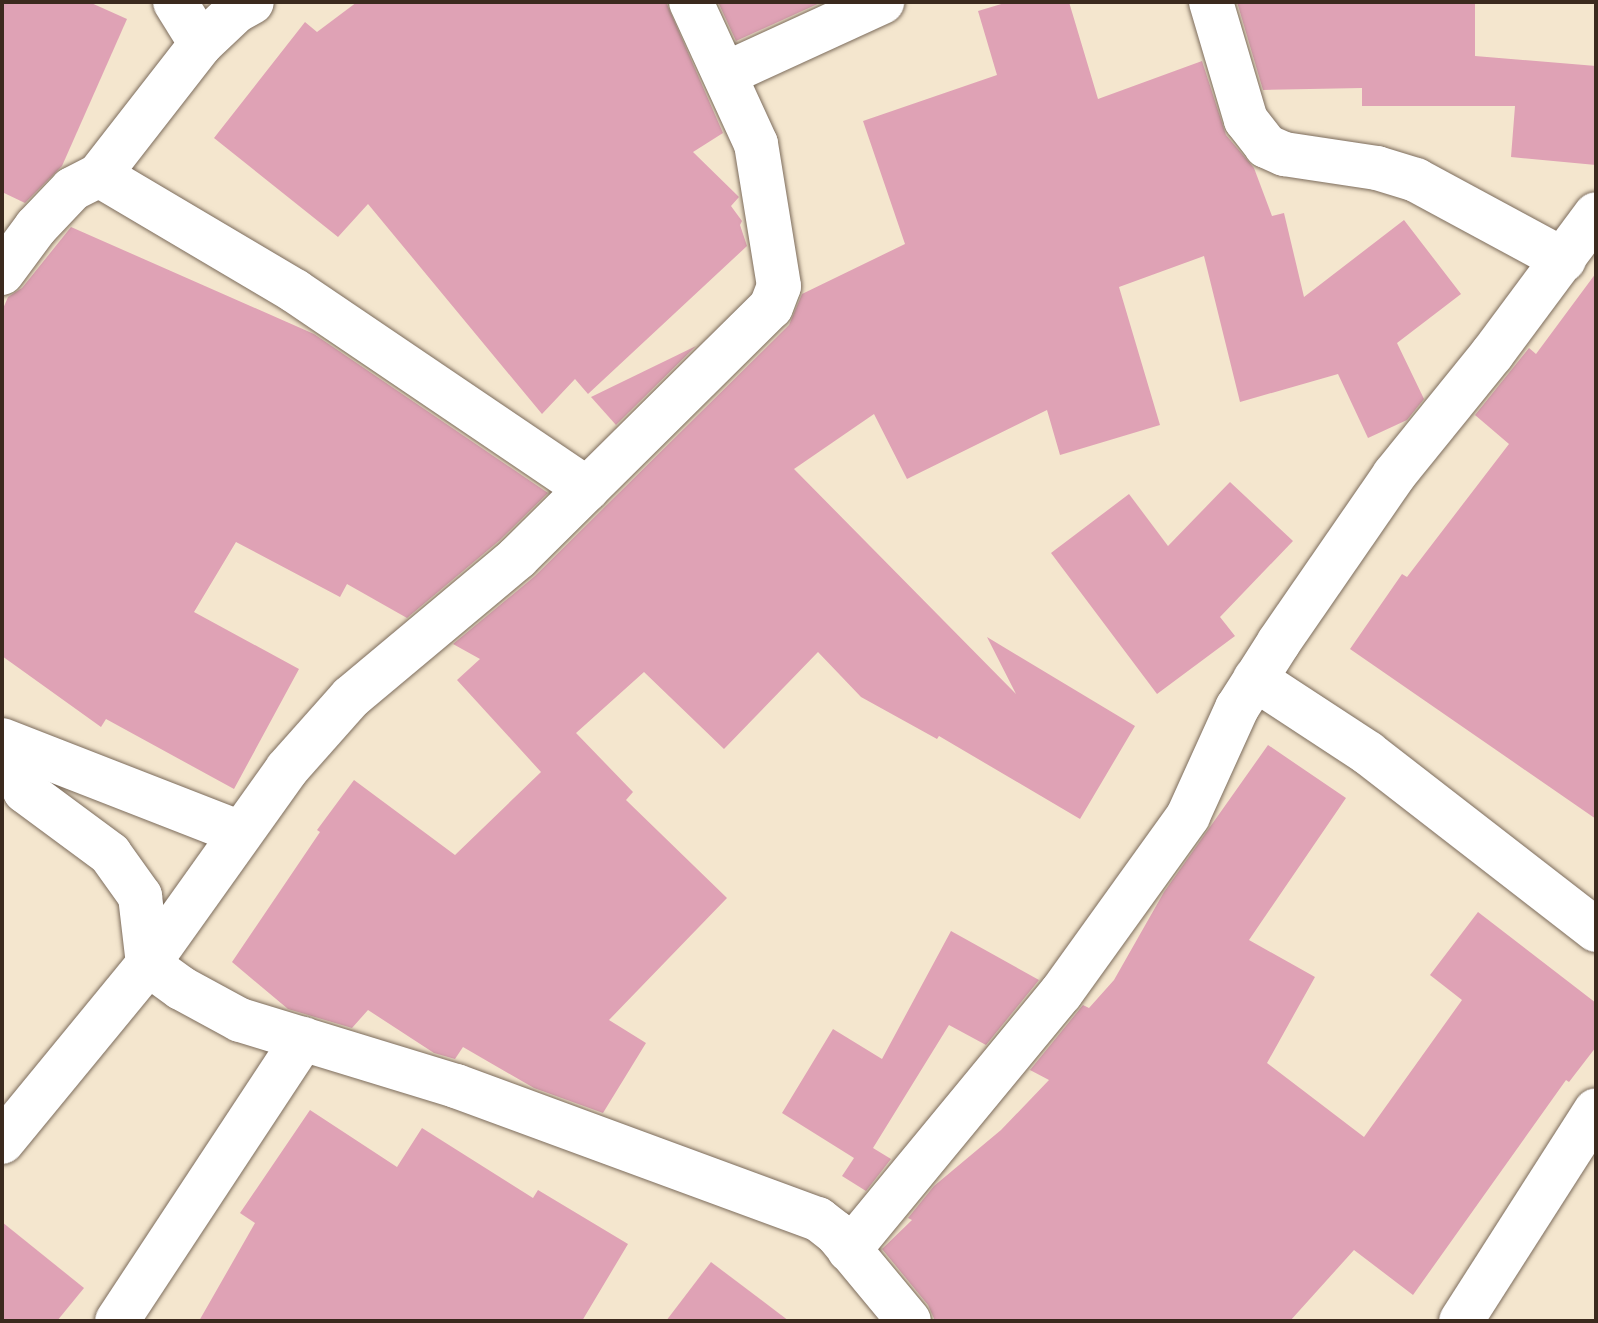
<!DOCTYPE html>
<html>
<head>
<meta charset="utf-8">
<style>
  body { margin:0 }
  #map { position:relative; width:1598px; height:1323px; overflow:hidden; background:#f4e6ce; font-family:Itim,sans-serif }
  div>[style] { position:absolute }
  [style*='--x'] { left:calc(var(--x)*1px); top:calc(var(--y)*1px); width:calc(var(--w)*1px); rotate:calc(var(--a)*1deg) }
  .building>* { inset:0; background:#dfa2b5 }
  .roads { filter:drop-shadow(0 0 2px #7c6c5c) drop-shadow(0 0 2px #7c6c5c) }
  .street>* { height:44px; margin:-22px; padding:0 22px; transform-origin:22px; border-radius:22px; background:#fff }
  span { translate:-50% -50%; white-space:nowrap; text-align:center; line-height:1.15; -webkit-text-stroke:6px #fbf7ec; paint-order:stroke }
  .frame { position:absolute; inset:0; border:4px solid #3b2a1e; pointer-events:none }
</style>
</head>
<body>
<div id="map">
  <div class="building">
    <i style="clip-path:polygon(2px 2px,89px 2px,127px 19px,62px 166px,25px 203px,2px 192px)"></i>
    <i style="clip-path:polygon(357px 2px,666px 2px,723px 133px,693px 152px,739px 197px,731px 206px,742px 221px,740px 225px,747px 246px,588px 394px,575px 379px,542px 414px,368px 204px,338px 237px,214px 138px,305px 22px,317px 32px)"></i>
    <i style="clip-path:polygon(718px 2px,822px 2px,736px 41px)"></i>
    <i style="clip-path:polygon(1008px 2px,1069px 2px,1098px 99px,1202px 61px,1226px 135px,1254px 168px,1272px 216px,1284px 213px,1304px 297px,1404px 220px,1461px 294px,1397px 343px,1424px 399px,1407px 420px,1368px 438px,1338px 374px,1240px 402px,1204px 256px,1119px 287px,1160px 425px,1060px 455px,1047px 410px,907px 479px,874px 414px,794px 469px,1016px 694px,987px 637px,1135px 726px,1080px 819px,939px 736px,937px 739px,861px 697px,818px 652px,724px 749px,644px 672px,576px 733px,633px 792px,626px 800px,727px 898px,609px 1020px,646px 1043px,603px 1113px,534px 1088px,463px 1047px,455px 1059px,434px 1053px,368px 1010px,352px 1028px,288px 1009px,232px 962px,320px 832px,317px 830px,354px 780px,455px 855px,541px 772px,457px 680px,480px 659px,453px 644px,535px 576px,789px 325px,802px 294px,905px 244px,863px 121px,997px 75px,978px 11px)"></i>
    <i style="clip-path:polygon(1237px 2px,1475px 2px,1475px 56px,1596px 66px,1596px 165px,1511px 157px,1515px 106px,1362px 106px,1362px 88px,1263px 90px)"></i>
    <i style="clip-path:polygon(71px 227px,314px 334px,548px 493px,500px 540px,407px 618px,347px 584px,340px 597px,236px 542px,194px 612px,299px 669px,234px 789px,106px 719px,101px 727px,2px 656px,2px 311px,8px 297px,22px 288px)"></i>
    <i style="clip-path:polygon(1596px 273px,1596px 819px,1350px 649px,1402px 574px,1407px 577px,1509px 444px,1475px 415px,1529px 348px,1536px 354px)"></i>
    <i style="clip-path:polygon(696px 346px,616px 425px,591px 397px)"></i>
    <i style="clip-path:polygon(1230px 482px,1293px 541px,1220px 617px,1235px 636px,1157px 694px,1051px 553px,1129px 494px,1168px 546px)"></i>
    <i style="clip-path:polygon(1268px 745px,1346px 798px,1249px 940px,1315px 977px,1267px 1063px,1364px 1137px,1462px 1000px,1430px 975px,1478px 912px,1596px 1003px,1596px 1047px,1569px 1082px,1566px 1080px,1413px 1295px,1354px 1250px,1290px 1321px,935px 1321px,928px 1305px,882px 1249px,912px 1220px,908px 1218px,934px 1186px,1001px 1130px,1049px 1080px,1030px 1070px,1083px 1005px,1089px 1008px,1114px 980px,1164px 892px)"></i>
    <i style="clip-path:polygon(951px 931px,1039px 980px,986px 1045px,949px 1025px,873px 1148px,891px 1159px,866px 1191px,842px 1176px,854px 1158px,782px 1113px,833px 1029px,882px 1059px)"></i>
    <i style="clip-path:polygon(310px 1110px,397px 1167px,422px 1128px,533px 1198px,538px 1190px,628px 1244px,582px 1321px,199px 1321px,255px 1223px,240px 1213px)"></i>
    <i style="clip-path:polygon(2px 1222px,84px 1288px,57px 1321px,2px 1321px)"></i>
    <i style="clip-path:polygon(711px 1262px,789px 1321px,666px 1321px)"></i>
  </div>
  <div class="roads">
    <div class="street">
      <i style="--x:175;--y:2;--w:49;--a:58.2"></i>
      <i style="--x:1211;--y:2;--w:123;--a:73.5"></i>
      <i style="--x:1246;--y:120;--w:33;--a:52"></i>
      <i style="--x:1266;--y:146;--w:20;--a:24"></i>
      <i style="--x:1284;--y:154;--w:94;--a:8.6"></i>
      <i style="--x:1377;--y:168;--w:41;--a:17.1"></i>
      <i style="--x:1416;--y:180;--w:168;--a:28.4"></i>
      <i style="--x:725;--y:74;--w:173;--a:-24.6"></i>
      <i style="--x:99;--y:175;--w:228;--a:30.6"></i>
      <i style="--x:295;--y:291;--w:353;--a:34.1"></i>
      <i style="--x:2;--y:273;--w:57;--a:-53.5"></i>
      <i style="--x:36;--y:227;--w:52;--a:-46.5"></i>
      <i style="--x:72;--y:189;--w:30;--a:-27"></i>
      <i style="--x:99;--y:175;--w:166;--a:-52.1"></i>
      <i style="--x:201;--y:44;--w:48;--a:-43.3"></i>
      <i style="--x:236;--y:11;--w:18;--a:-29"></i>
      <i style="--x:1255;--y:679;--w:135;--a:33.2"></i>
      <i style="--x:1368;--y:753;--w:289;--a:37.8"></i>
      <i style="--x:2;--y:740;--w:256;--a:21.3"></i>
      <i style="--x:2;--y:741;--w:55;--a:65.3"></i>
      <i style="--x:25;--y:791;--w:106;--a:36.5"></i>
      <i style="--x:110;--y:854;--w:52;--a:54.5"></i>
      <i style="--x:140;--y:896;--w:68;--a:83.3"></i>
      <i style="--x:148;--y:964;--w:41;--a:36"></i>
      <i style="--x:181;--y:988;--w:67;--a:28.5"></i>
      <i style="--x:240;--y:1020;--w:226;--a:17"></i>
      <i style="--x:456;--y:1086;--w:386;--a:20.2"></i>
      <i style="--x:818;--y:1219;--w:23;--a:38"></i>
      <i style="--x:836;--y:1233;--w:114;--a:50.3"></i>
      <i style="--x:2;--y:1142;--w:230;--a:-50.6"></i>
      <i style="--x:148;--y:964;--w:239;--a:-54.5"></i>
      <i style="--x:287;--y:769;--w:96;--a:-48.4"></i>
      <i style="--x:351;--y:697;--w:217;--a:-39.9"></i>
      <i style="--x:517;--y:558;--w:357;--a:-44.7"></i>
      <i style="--x:771;--y:307;--w:22;--a:-69"></i>
      <i style="--x:779;--y:286;--w:144;--a:-99.2"></i>
      <i style="--x:756;--y:144;--w:156;--a:-114.6"></i>
      <i style="--x:849;--y:1250;--w:333;--a:-50.5"></i>
      <i style="--x:1061;--y:993;--w:218;--a:-54.3"></i>
      <i style="--x:1188;--y:816;--w:119;--a:-65.6"></i>
      <i style="--x:1237;--y:708;--w:78;--a:-57.5"></i>
      <i style="--x:1279;--y:642;--w:203;--a:-55.4"></i>
      <i style="--x:1394;--y:475;--w:156;--a:-51"></i>
      <i style="--x:1492;--y:354;--w:174;--a:-53.4"></i>
      <i style="--x:117;--y:1321;--w:338;--a:-56.6"></i>
      <i style="--x:1461;--y:1321;--w:250;--a:-57.4"></i>
    </div>
  </div>
  <div class="frame"></div>
</div>
</body>
</html>
